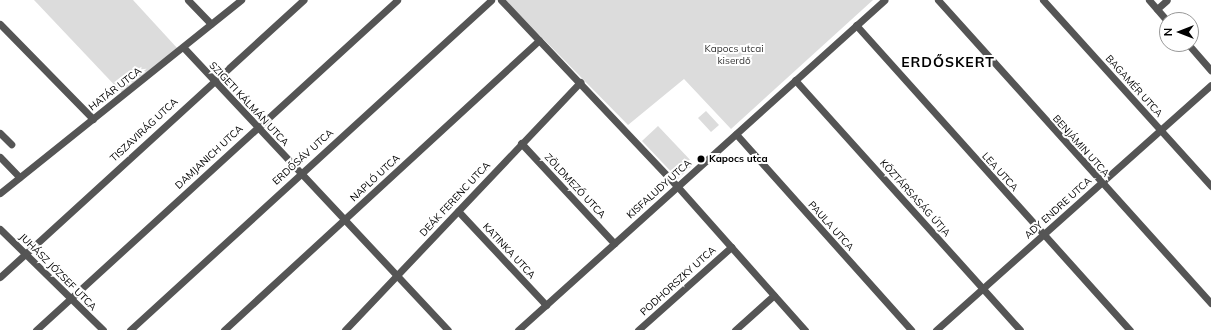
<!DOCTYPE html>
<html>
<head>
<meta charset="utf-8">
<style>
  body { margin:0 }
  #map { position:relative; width:1211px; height:330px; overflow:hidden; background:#fff; font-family:Mulish,sans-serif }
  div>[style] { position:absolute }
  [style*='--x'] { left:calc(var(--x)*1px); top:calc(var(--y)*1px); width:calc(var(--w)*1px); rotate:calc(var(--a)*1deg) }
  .green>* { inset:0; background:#dcdcdc }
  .minor>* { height:7px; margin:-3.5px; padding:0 3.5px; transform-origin:3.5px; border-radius:3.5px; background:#555 }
  .dots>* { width:11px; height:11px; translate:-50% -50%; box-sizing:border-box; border:2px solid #fff; border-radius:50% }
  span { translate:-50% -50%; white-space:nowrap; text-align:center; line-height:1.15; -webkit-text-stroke:4px #fff; paint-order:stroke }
  .park-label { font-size:10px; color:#333 }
  .street-label { font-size:10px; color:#000 }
  .poi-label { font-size:10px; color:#000; font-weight:700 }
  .left { translate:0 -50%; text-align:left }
  .district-label { font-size:14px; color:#000; font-weight:700; letter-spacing:1px }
  .north { position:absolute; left:1159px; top:12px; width:40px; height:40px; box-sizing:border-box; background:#fff; border:1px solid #999; border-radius:50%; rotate:270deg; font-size:11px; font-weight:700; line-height:16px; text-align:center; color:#000 }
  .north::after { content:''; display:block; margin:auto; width:14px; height:18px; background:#000; clip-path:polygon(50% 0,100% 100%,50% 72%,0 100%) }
</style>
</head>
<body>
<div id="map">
  <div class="green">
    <i style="clip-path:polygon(34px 0,133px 0,178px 49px,122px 93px)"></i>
    <i style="clip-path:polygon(505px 0,873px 0,731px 129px,684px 79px,628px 125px)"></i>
    <i style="clip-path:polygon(706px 111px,719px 125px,711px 132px,698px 118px)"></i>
    <i style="clip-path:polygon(658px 126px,694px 164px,678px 179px,642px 141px)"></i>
  </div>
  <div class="minor">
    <i style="--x:188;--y:0;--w:33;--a:46"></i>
    <i style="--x:501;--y:0;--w:256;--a:46.6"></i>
    <i style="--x:677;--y:186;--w:193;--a:48.4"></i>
    <i style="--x:938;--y:0;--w:408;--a:48"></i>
    <i style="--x:1043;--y:0;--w:251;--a:47.9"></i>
    <i style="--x:1149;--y:0;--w:28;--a:49"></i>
    <i style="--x:1157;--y:9;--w:13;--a:-42"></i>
    <i style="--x:0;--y:24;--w:133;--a:45.6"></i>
    <i style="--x:856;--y:25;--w:410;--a:48.1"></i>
    <i style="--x:1188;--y:44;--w:35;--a:49"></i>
    <i style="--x:184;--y:48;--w:386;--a:46.9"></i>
    <i style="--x:795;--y:80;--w:336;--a:48"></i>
    <i style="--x:0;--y:133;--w:16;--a:45"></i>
    <i style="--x:736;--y:134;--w:263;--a:48.2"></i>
    <i style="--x:521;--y:143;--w:137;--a:47.1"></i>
    <i style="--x:0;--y:157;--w:28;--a:46"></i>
    <i style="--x:0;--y:193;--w:309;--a:-38.7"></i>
    <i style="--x:458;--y:211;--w:129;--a:46.9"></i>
    <i style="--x:0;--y:229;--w:144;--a:44.4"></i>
    <i style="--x:0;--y:277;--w:411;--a:-42.4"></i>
    <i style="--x:36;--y:330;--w:489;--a:-42.4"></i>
    <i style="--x:130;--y:330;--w:489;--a:-42.4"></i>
    <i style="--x:224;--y:330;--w:428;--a:-42.6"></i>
    <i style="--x:345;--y:330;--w:342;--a:-46.5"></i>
    <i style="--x:518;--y:330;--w:493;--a:-42"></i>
    <i style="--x:638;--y:330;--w:125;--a:-41.7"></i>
    <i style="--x:735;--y:330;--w:52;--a:-41.9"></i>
    <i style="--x:936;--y:330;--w:368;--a:-41.7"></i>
  </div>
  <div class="dots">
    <i style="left:701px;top:159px;background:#000"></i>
  </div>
  <div class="park-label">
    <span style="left:734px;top:54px">Kapocs utcai<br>kiserdő</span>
  </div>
  <div class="street-label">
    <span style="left:1134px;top:86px;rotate:48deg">BAGAMÉR UTCA</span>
    <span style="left:115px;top:89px;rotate:-38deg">HATÁR UTCA</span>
    <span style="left:249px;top:104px;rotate:47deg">SZIGETI KÁLMÁN UTCA</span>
    <span style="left:144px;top:130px;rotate:-43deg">TISZAVIRÁG UTCA</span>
    <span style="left:1081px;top:146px;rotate:48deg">BENJÁMIN UTCA</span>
    <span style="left:209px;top:157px;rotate:-43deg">DAMJANICH UTCA</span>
    <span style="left:303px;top:157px;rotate:-42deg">ERDŐSÁV UTCA</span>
    <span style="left:1000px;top:172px;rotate:48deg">LEA UTCA</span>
    <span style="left:375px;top:178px;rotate:-43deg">NAPLÓ UTCA</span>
    <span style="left:575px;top:186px;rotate:47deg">ZÖLDMEZŐ UTCA</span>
    <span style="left:659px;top:189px;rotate:-42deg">KISFALUDY UTCA</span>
    <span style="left:915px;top:198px;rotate:48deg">KÖZTÁRSASÁG ÚTJA</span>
    <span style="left:455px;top:199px;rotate:-47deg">DEÁK FERENC UTCA</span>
    <span style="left:1058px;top:208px;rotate:-42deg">ADY ENDRE UTCA</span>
    <span style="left:831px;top:226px;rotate:48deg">PAULA UTCA</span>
    <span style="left:509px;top:251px;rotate:47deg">KATINKA UTCA</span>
    <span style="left:58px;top:272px;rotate:45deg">JUHÁSZ JÓZSEF UTCA</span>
    <span style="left:678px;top:281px;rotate:-42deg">PODHORSZKY UTCA</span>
  </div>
  <div class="poi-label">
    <span class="left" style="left:709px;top:159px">Kapocs utca</span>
  </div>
  <div class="district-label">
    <span style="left:948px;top:62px">ERDŐSKERT</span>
  </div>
  <div class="north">N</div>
</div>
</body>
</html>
